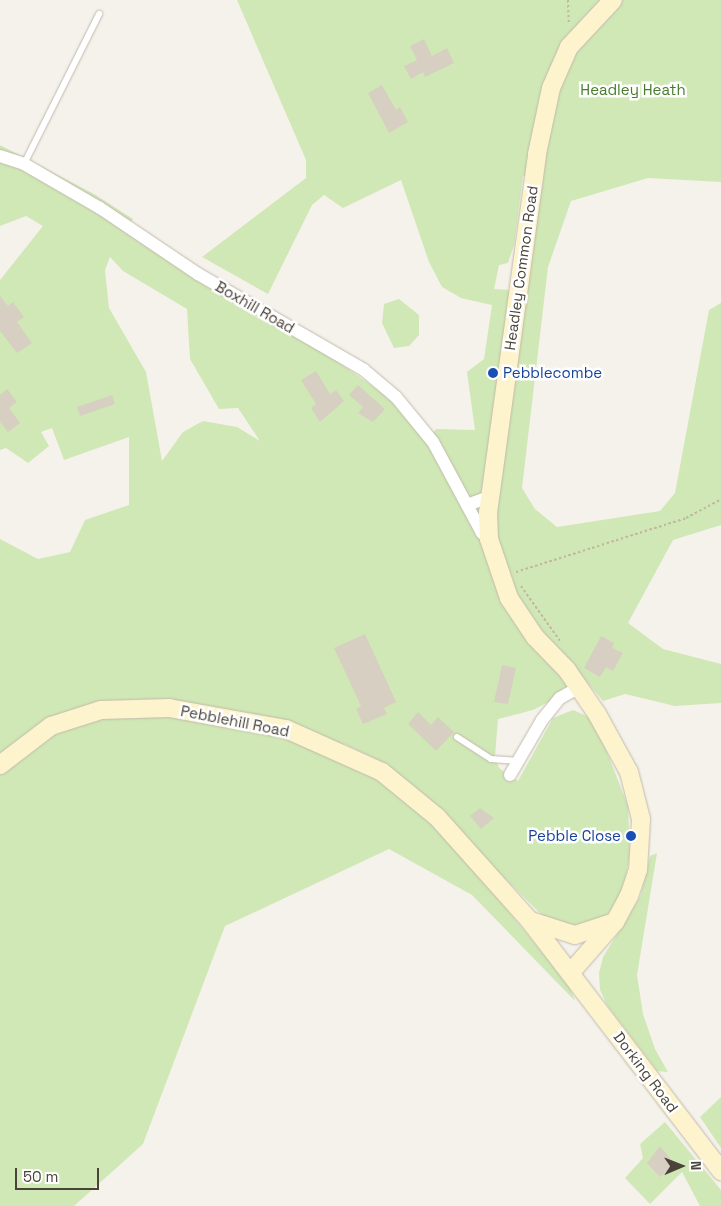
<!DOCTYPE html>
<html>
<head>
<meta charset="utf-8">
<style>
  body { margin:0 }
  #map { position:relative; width:721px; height:1206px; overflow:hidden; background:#f5f2eb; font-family:"Space Grotesk",sans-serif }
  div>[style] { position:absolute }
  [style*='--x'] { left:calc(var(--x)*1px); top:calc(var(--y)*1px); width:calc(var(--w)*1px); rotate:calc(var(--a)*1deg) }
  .green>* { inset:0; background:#d0e8b5 }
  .building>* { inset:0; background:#d7cfc1 }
  .path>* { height:2px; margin-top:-1px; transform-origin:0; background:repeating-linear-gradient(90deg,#c2b79f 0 2.5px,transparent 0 5px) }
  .roads { filter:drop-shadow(0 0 1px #c1baae) drop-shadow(0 0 1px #c1baae) }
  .lane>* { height:6px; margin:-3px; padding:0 3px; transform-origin:3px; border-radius:3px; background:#fff }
  .street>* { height:12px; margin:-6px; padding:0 6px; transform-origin:6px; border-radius:6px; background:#fff }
  .secondary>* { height:18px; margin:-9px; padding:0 9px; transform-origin:9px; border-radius:9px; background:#fdf3cd }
  .dots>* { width:14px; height:14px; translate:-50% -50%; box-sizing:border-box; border:2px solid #fff; border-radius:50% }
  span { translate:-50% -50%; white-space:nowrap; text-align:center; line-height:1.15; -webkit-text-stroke:5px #fff; paint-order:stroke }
  .park-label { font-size:15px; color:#487b2c }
  .street-label { font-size:15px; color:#494339 }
  .transit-label { font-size:15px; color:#164399 }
  .left { translate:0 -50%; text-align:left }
  .right { translate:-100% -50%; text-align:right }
  .north { position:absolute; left:656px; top:1141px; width:50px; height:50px; -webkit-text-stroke:4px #fff; paint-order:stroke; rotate:89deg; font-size:14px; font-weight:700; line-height:20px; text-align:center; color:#494339 }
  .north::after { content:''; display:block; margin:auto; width:18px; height:22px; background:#494339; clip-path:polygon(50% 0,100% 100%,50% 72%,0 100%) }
  .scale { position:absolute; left:15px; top:1168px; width:84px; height:22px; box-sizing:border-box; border:2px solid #494339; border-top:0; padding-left:6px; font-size:15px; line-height:18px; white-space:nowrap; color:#494339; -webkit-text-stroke:4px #fff; paint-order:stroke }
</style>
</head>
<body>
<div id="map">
  <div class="green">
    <i style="clip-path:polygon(evenodd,237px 0,721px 0,721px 182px,648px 178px,571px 201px,548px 267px,522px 488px,535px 509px,557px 527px,660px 511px,675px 493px,709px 310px,721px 303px,721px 525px,673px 540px,628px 623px,663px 649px,721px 664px,721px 703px,675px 706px,625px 694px,603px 701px,579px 673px,566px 693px,533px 710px,498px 719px,495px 756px,499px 768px,518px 781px,553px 718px,573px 710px,591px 718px,607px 752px,628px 806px,630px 853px,625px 883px,615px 906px,601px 921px,583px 927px,565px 927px,547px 920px,404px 779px,379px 761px,344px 744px,339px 759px,381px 777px,435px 822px,569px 985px,575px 1001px,472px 895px,389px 849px,225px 926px,143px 1144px,74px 1206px,0 1206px,0 539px,38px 559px,70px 552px,85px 520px,129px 505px,129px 437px,64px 460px,52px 428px,41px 432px,49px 446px,28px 463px,6px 448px,0 450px,0 280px,43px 226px,26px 216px,0 226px,0 145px,94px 194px,133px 219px,127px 230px,324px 352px,395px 402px,427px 443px,436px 429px,475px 430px,467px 372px,484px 359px,492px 305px,461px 298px,442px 287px,429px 262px,401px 180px,343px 208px,324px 195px,312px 205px,268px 294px,202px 257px,306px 178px,306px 160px,237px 0,523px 176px,542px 176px,524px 291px,494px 289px,499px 265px,508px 263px,514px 245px,523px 176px,237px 0,110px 257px,123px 271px,187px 309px,190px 359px,219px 409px,238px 408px,260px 441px,237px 427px,203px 421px,183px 432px,162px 461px,146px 372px,109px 308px,105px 270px,110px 257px)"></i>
    <i style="clip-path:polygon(399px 299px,419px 315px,419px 335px,409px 346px,394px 348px,382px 323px,384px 304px)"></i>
    <i style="clip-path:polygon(657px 853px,637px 975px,643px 1014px,655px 1049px,668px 1072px,657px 1071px,607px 1005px,600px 990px,599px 973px,603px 957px,640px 897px,650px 856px)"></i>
    <i style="clip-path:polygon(721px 1097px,721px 1148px,700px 1117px)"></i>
    <i style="clip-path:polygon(665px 1122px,721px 1190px,721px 1206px,700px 1206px,682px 1172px,650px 1204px,625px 1178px,643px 1158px,640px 1144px)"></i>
  </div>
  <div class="building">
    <i style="clip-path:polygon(424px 39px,432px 56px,447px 48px,454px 63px,425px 77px,423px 72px,411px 79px,404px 66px,417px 60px,410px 46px)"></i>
    <i style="clip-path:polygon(382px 85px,396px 110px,400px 107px,408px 122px,389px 133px,368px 93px)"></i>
    <i style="clip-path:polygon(0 296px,8px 306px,13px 302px,24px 317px,17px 322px,32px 343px,17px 353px,0 331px)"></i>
    <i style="clip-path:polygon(316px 371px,330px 394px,336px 390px,344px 401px,320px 422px,311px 408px,316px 404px,301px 380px)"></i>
    <i style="clip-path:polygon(358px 385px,385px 409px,373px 422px,358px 413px,363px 407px,349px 395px)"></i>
    <i style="clip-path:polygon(7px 389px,17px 402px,9px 408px,20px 423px,8px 432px,0 422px,0 395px)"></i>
    <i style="clip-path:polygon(112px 395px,115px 404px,80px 416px,77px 407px)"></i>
    <i style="clip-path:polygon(365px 634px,396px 702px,384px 708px,387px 714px,363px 724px,356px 709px,361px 706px,334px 648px)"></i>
    <i style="clip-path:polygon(601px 636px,614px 643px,612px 648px,623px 653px,613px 671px,606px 667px,600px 677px,584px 668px)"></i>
    <i style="clip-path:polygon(502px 665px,516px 668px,508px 704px,494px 702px)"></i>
    <i style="clip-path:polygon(418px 712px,431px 725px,438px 717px,454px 732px,436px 751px,408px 724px)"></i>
    <i style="clip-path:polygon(480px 808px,494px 818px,481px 829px,470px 816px)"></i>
    <i style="clip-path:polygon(660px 1146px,675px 1164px,660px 1177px,647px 1163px)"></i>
  </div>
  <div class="path">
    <i style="--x:568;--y:0;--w:25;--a:88"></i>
    <i style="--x:516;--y:572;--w:178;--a:-17.6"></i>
    <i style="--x:686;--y:518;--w:40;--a:-28"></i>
    <i style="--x:521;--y:586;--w:67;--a:54.7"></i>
  </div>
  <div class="roads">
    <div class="lane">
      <i style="--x:24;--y:164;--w:168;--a:-63.4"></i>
      <i style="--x:457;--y:737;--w:40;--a:32.9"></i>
      <i style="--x:491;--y:759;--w:28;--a:4"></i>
    </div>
    <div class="street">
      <i style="--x:0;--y:156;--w:25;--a:18"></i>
      <i style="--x:24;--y:164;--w:88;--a:30.1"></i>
      <i style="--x:100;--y:208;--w:118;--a:34"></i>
      <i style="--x:198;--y:274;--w:192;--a:30"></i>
      <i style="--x:364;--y:370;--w:42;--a:40.2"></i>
      <i style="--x:396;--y:397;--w:58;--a:50.6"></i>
      <i style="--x:433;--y:442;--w:103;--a:61.7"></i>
      <i style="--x:482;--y:533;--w:9;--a:41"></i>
      <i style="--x:467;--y:505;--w:23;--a:-20"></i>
      <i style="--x:510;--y:775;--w:64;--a:-59.8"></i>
      <i style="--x:542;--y:720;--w:28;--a:-51"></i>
      <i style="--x:560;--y:698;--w:23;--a:-29"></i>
    </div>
    <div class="secondary">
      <i style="--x:0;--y:765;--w:64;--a:-37.4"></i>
      <i style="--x:51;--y:726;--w:52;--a:-17.7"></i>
      <i style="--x:101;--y:710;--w:68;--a:-1.7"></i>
      <i style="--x:169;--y:708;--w:119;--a:10.2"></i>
      <i style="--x:286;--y:729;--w:105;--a:24.1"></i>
      <i style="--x:382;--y:772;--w:71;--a:39.3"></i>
      <i style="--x:437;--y:817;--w:140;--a:48.2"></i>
      <i style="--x:530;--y:921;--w:315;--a:52.6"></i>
      <i style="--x:531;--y:921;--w:46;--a:17.7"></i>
      <i style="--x:575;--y:935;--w:40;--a:-18"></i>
      <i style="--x:571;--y:972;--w:67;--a:-48.7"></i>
      <i style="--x:615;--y:922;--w:30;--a:-62"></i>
      <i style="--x:629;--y:896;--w:28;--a:-71"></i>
      <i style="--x:638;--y:870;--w:51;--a:-86.6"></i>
      <i style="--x:641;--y:819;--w:49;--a:-104.3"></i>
      <i style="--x:629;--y:772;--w:66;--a:-118.9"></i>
      <i style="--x:597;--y:714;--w:53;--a:-124.3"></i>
      <i style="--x:567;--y:670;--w:46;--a:-134.1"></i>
      <i style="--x:535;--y:637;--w:47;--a:-123.7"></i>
      <i style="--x:509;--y:598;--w:62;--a:-108.7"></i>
      <i style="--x:489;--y:539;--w:26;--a:-92"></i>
      <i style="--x:488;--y:513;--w:362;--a:-82.2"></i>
      <i style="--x:537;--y:154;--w:67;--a:-78"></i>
      <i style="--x:551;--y:88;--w:45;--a:-66.3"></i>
      <i style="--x:569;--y:47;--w:64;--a:-46.9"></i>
    </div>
  </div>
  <div class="dots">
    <i style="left:493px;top:373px;background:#1a4fb4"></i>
    <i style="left:631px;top:836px;background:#1a4fb4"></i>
  </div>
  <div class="park-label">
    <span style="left:633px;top:90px">Headley Heath</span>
  </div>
  <div class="street-label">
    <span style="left:521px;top:268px;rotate:-82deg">Headley Common Road</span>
    <span style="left:255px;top:307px;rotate:30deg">Boxhill Road</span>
    <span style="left:235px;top:721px;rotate:11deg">Pebblehill Road</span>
    <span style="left:646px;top:1072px;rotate:53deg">Dorking Road</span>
  </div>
  <div class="transit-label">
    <span class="left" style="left:503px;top:373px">Pebblecombe</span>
    <span class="right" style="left:621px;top:836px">Pebble Close</span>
  </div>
  <div class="north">N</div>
  <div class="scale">50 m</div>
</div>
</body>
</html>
